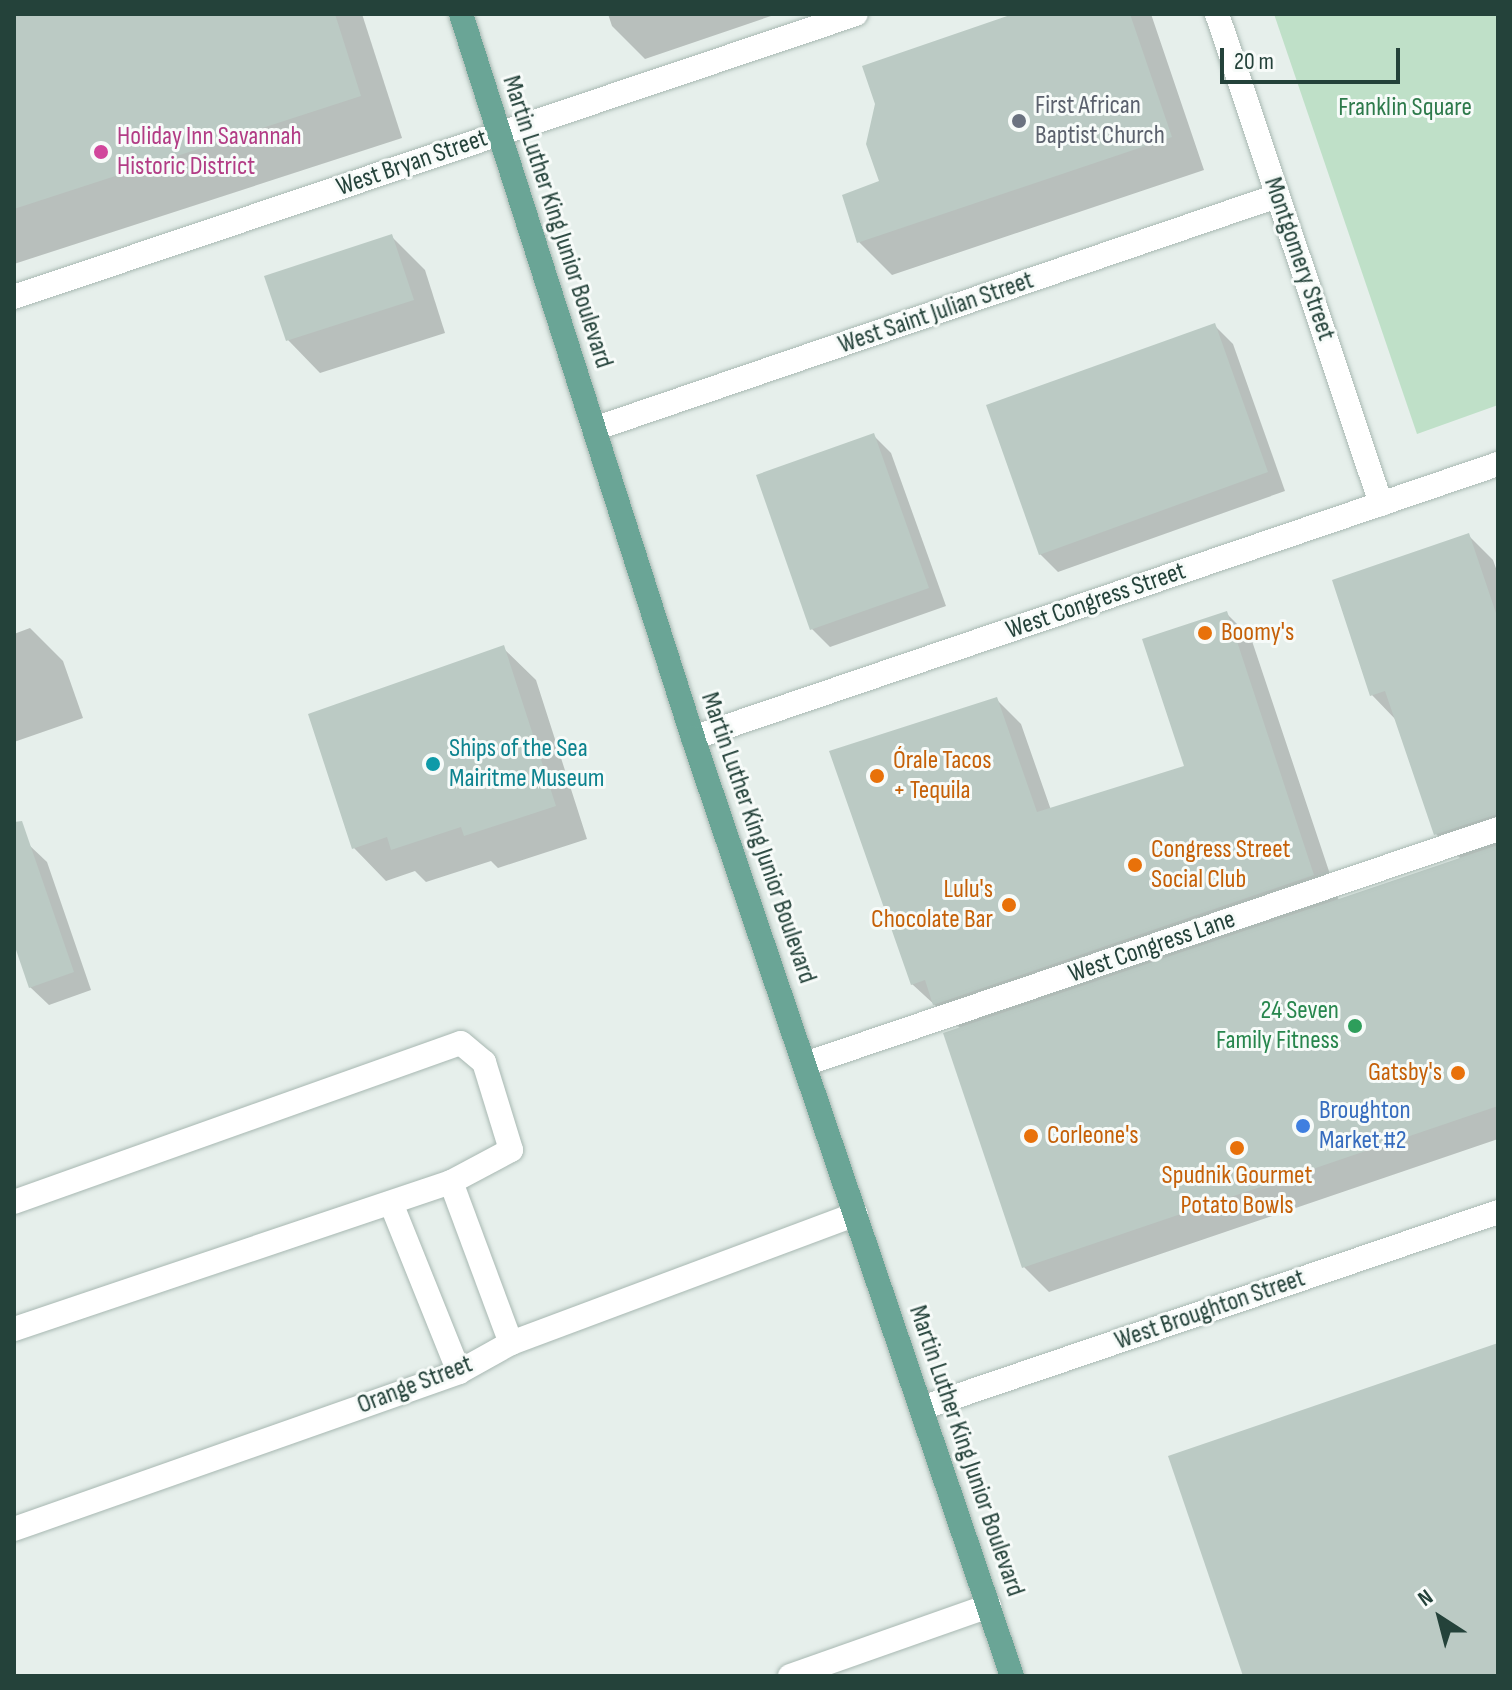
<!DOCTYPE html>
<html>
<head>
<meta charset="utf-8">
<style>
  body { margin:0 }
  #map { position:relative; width:1512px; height:1690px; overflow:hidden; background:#e6efeb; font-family:"Sofia Sans Condensed",sans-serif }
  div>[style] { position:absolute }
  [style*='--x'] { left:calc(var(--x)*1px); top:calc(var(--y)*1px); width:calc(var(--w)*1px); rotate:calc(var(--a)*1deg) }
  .green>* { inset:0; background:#bfe0c8 }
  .shadow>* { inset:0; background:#0003 }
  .building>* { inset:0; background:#bbcac4 }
  .roads { filter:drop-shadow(0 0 2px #a8b8b2) drop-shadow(0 0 2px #a8b8b2) }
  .lane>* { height:24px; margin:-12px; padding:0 12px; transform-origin:12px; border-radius:12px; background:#fff }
  .street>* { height:24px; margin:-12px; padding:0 12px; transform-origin:12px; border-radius:12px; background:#fff }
  .secondary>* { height:24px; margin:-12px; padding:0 12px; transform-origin:12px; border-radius:12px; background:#fff }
  .primary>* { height:24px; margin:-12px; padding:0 12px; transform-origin:12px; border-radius:12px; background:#6aa596 }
  .dots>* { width:22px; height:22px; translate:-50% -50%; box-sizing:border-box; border:4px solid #f7fbf9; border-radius:50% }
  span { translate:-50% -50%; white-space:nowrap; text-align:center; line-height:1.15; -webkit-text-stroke:6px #f7fbf9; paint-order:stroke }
  .worship-label { font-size:26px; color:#5b616d }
  .left { translate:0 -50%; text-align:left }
  .park-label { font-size:26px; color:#2d7a4b }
  .hotel-label { font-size:26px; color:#b23c85 }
  .street-label { font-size:26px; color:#24423a }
  .food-label { font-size:26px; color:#c56008 }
  .right { translate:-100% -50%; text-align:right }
  .culture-label { font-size:26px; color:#0d838f }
  .leisure-label { font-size:26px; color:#27864d }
  .shop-label { font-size:26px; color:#366cbe }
  .frame { position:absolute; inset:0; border:16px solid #24423a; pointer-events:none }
  .north { position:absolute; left:1400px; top:1578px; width:80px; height:80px; -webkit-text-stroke:6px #f7fbf9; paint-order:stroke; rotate:324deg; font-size:22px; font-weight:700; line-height:32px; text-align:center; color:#24423a }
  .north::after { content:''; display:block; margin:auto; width:28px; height:36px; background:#24423a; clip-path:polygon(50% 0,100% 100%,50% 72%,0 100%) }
  .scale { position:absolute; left:1220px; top:48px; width:180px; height:36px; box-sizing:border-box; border:4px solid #24423a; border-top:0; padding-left:10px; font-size:24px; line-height:28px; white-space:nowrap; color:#24423a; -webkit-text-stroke:6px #f7fbf9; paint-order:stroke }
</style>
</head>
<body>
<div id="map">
  <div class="green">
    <i style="clip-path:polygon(1274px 14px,1498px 14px,1498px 405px,1417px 434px)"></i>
  </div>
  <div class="shadow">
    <i style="clip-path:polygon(14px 14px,362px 14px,402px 138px,14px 264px)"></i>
    <i style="clip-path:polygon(608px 14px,777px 14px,645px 59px,612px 26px)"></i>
    <i style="clip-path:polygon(1019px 14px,1151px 14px,1204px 170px,892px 275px,859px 242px,844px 196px,882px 182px,877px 104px)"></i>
    <i style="clip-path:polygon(392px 237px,425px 270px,445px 333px,320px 373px,288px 340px)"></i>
    <i style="clip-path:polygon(1215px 326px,1233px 344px,1285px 491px,1058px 572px,1040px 554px)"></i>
    <i style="clip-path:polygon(873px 435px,891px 453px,946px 606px,830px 647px,812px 629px)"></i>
    <i style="clip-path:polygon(1468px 535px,1493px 560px,1498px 574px,1498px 1139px,1049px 1292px,1024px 1267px,945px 1034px,961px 1029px,912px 984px,996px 699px,1021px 724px,1051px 810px,1186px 767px,1226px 613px,1251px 638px,1340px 904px,1461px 859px,1436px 834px,1397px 721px,1372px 695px,1334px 581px)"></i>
    <i style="clip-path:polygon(30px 628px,63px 661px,83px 718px,14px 742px,14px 634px)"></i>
    <i style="clip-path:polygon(503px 648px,536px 680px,587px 839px,498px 868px,491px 861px,426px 882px,415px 871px,386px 881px,354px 848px)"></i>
    <i style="clip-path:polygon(28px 844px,47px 862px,91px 990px,49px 1005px,30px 987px,14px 938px,14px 849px)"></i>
  </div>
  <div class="building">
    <i style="clip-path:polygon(14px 14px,335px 14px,361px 96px,14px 209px)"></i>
    <i style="clip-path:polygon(1013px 14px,1130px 14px,1172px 137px,857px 243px,842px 195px,879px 181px,866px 144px,875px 104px,862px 66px)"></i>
    <i style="clip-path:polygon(392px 234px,414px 300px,286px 341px,264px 276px)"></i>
    <i style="clip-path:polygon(1215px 323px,1268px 472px,1039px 555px,986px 405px)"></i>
    <i style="clip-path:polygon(874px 433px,929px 588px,810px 630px,756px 475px)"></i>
    <i style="clip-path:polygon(1469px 533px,1498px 619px,1498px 814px,1434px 835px,1385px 691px,1370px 696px,1332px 580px)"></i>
    <i style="clip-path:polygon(1227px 611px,1314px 875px,933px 1005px,925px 980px,911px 985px,829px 751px,997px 697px,1037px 812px,1184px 766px,1142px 639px)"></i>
    <i style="clip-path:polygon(504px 645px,556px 806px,464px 836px,461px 827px,391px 850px,387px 837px,352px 849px,308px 714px)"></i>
    <i style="clip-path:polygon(22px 821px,74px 972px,29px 988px,14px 944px,14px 822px)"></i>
    <i style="clip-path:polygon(1498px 845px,1498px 1106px,1022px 1268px,943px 1033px)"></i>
    <i style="clip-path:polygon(1498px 1343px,1498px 1676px,1243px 1676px,1168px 1456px)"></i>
  </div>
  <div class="roads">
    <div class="lane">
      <i style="--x:805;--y:1064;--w:732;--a:-18.73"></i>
      <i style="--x:451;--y:1182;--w:172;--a:69.6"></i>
      <i style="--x:14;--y:1202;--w:474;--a:-19.6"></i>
      <i style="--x:461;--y:1043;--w:30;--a:40"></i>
      <i style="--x:484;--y:1062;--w:92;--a:72.9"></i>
      <i style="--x:511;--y:1150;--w:68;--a:151.9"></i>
      <i style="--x:451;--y:1182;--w:461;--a:161.4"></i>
      <i style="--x:391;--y:1203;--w:182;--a:68.1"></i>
    </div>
    <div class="street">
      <i style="--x:1217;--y:14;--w:517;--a:71.49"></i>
      <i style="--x:14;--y:297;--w:888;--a:-18.58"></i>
      <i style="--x:594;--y:429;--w:722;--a:-18.84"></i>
      <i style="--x:693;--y:738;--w:850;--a:-18.8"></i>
      <i style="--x:14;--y:1529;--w:472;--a:-19.4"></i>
      <i style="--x:459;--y:1372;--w:60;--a:-29.1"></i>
      <i style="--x:511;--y:1343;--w:368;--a:-20.5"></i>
      <i style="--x:790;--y:1676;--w:211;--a:-19.4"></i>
    </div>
    <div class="secondary">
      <i style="--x:922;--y:1408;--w:608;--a:-18.79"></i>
    </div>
    <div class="primary">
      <i style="--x:461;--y:14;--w:760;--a:72.23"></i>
      <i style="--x:693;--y:738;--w:991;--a:71.22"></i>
    </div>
  </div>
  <div class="dots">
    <i style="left:1019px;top:121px;background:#6b7280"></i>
    <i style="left:101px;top:152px;background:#d1479c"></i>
    <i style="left:1205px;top:633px;background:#e8710a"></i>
    <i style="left:433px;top:764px;background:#0f9aa8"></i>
    <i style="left:877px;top:776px;background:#e8710a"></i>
    <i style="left:1135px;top:865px;background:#e8710a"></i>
    <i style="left:1009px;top:905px;background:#e8710a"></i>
    <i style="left:1355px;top:1026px;background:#2e9e5b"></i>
    <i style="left:1458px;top:1073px;background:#e8710a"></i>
    <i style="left:1303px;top:1126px;background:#3f7fe0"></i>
    <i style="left:1031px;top:1136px;background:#e8710a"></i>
    <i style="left:1237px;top:1148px;background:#e8710a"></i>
  </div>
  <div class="worship-label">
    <span class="left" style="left:1035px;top:121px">First African<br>Baptist Church</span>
  </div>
  <div class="park-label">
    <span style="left:1405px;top:108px">Franklin Square</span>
  </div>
  <div class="hotel-label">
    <span class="left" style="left:117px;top:152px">Holiday Inn Savannah<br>Historic District</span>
  </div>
  <div class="street-label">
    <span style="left:412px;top:163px;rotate:-19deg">West Bryan Street</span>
    <span style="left:557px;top:222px;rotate:72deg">Martin Luther King Junior Boulevard</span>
    <span style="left:1299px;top:259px;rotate:71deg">Montgomery Street</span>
    <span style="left:936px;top:313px;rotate:-19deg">West Saint Julian Street</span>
    <span style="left:1096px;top:601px;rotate:-19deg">West Congress Street</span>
    <span style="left:758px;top:838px;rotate:71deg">Martin Luther King Junior Boulevard</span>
    <span style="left:1152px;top:947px;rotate:-19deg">West Congress Lane</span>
    <span style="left:1210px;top:1310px;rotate:-19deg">West Broughton Street</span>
    <span style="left:415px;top:1385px;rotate:-21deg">Orange Street</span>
    <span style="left:966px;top:1451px;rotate:71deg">Martin Luther King Junior Boulevard</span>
  </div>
  <div class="food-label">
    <span class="left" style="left:1221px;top:633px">Boomy's</span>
    <span class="left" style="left:893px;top:776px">Órale Tacos<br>+ Tequila</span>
    <span class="left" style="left:1151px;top:865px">Congress Street<br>Social Club</span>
    <span class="right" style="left:993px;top:905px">Lulu's<br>Chocolate Bar</span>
    <span class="right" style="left:1442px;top:1073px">Gatsby's</span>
    <span class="left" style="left:1047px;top:1136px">Corleone's</span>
    <span style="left:1237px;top:1191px">Spudnik Gourmet<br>Potato Bowls</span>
  </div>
  <div class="culture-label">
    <span class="left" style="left:449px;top:764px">Ships of the Sea<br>Mairitme Museum</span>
  </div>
  <div class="leisure-label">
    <span class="right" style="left:1339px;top:1026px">24 Seven<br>Family Fitness</span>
  </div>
  <div class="shop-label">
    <span class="left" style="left:1319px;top:1126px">Broughton<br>Market #2</span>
  </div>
  <div class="frame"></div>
  <div class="north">N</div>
  <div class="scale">20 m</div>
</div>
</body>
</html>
